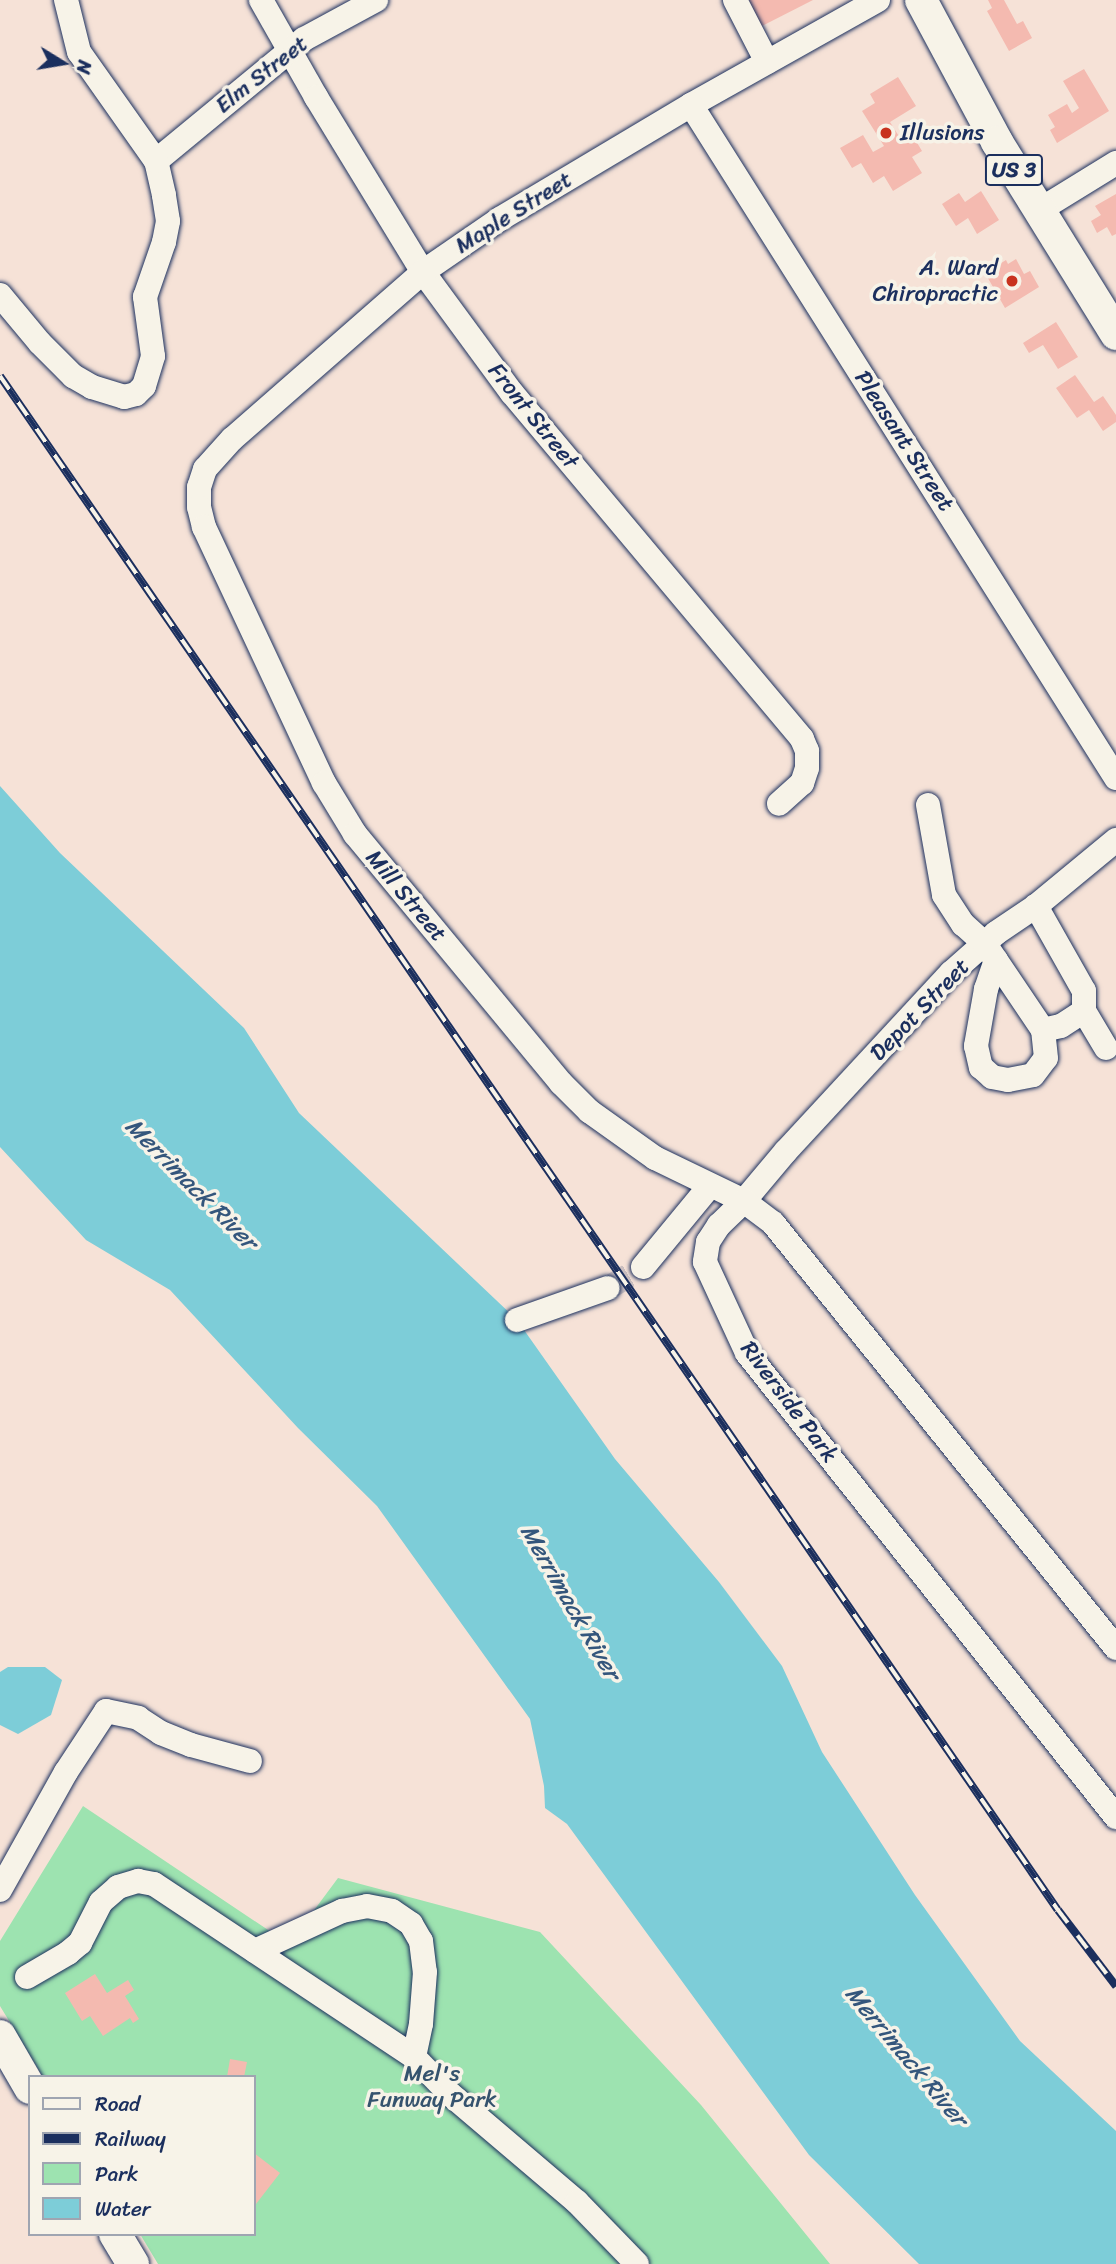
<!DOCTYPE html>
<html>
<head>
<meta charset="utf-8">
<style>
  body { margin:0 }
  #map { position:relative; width:1116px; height:2264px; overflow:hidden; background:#f6e2d7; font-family:Sriracha,sans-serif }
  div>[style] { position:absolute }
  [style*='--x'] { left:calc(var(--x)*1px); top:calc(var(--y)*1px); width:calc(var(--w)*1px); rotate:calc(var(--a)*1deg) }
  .green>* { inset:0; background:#9de3b0 }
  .water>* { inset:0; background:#7dcdd8 }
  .building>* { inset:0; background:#f4bab0 }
  .minor-tunnel>* { height:24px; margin-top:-12px; transform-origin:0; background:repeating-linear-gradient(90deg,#cabebf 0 24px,transparent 0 36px) }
  .roads { filter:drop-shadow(0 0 2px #1b2f5e) drop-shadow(0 0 2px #1b2f5e) }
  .minor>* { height:24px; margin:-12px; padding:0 12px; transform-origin:12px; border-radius:12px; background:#f7f3e8 }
  .major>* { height:32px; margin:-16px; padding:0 16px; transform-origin:16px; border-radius:16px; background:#f7f3e8 }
  .rail>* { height:8px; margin-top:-4px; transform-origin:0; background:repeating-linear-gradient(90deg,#f7f3e8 0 16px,#1b2f5e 0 32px); box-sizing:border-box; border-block:2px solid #1b2f5e }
  .dots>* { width:19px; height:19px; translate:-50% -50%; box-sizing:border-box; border:4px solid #f7f3e8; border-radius:50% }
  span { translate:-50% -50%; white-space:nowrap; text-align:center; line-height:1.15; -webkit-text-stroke:7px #f7f3e8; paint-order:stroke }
  .shield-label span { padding:2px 5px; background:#f7f3e8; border:2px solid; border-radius:5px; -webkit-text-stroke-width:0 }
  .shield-label { font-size:21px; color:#1b2f5e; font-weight:700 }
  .street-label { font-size:23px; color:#1b2f5e }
  .poi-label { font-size:23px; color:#1b2f5e }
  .left { translate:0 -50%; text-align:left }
  .right { translate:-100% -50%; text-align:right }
  .park-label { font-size:23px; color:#35536e }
  .water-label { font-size:24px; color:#34567c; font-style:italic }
  .legend { position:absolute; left:28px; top:2075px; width:228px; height:161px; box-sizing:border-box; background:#f7f3e8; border:2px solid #9fa5b1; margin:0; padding:9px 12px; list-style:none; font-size:21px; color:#1b2f5e }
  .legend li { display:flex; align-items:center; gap:14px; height:35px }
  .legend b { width:35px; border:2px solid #9fa5b1 }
  .north { position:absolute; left:28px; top:28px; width:70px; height:70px; -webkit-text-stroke:5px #f7f3e8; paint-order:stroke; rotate:101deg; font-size:19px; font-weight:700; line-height:28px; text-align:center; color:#1b2f5e }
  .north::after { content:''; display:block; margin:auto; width:24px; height:32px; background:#1b2f5e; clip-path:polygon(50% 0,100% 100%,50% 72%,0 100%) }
</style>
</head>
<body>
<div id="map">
  <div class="green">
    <i style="clip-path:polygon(83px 1806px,289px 1944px,338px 1878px,540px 1932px,701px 2105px,830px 2264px,158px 2264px,140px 2234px,254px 2234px,254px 2077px,43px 2077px,0 2006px,0 1941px)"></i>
  </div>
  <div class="water">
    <i style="clip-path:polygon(0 786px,60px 853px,244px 1028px,299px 1113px,517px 1320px,615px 1459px,719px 1582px,782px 1666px,822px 1752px,915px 1895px,1020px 2041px,1116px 2131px,1116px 2264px,919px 2264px,809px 2155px,567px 1824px,545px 1808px,544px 1786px,530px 1719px,377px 1506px,298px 1428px,170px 1290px,86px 1240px,0 1147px)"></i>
    <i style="clip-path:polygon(8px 1667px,45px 1667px,62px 1680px,51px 1715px,18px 1734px,0 1725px,0 1672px)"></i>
  </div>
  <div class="building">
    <i style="clip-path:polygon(741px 0,813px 0,756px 29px)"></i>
    <i style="clip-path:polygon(988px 0,1004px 0,1017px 24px,1023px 21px,1032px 38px,1009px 51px,987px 11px,992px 8px)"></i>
    <i style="clip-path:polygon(1084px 69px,1109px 111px,1057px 143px,1050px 130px,1055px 127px,1048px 115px,1067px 104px,1072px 113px,1079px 108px,1063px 81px)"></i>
    <i style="clip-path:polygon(898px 77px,916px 106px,890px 122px,900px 138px,910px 131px,922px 151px,912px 157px,922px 173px,893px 191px,884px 176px,873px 183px,861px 163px,852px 168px,840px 148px,863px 135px,873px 152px,884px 146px,862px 111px,875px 103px,870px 94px)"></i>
    <i style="clip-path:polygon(981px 191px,999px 220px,977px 234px,968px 218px,956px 226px,942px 204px,959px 193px,965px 202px)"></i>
    <i style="clip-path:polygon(1116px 194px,1116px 234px,1112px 236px,1107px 227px,1097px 233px,1091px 221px,1101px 215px,1095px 206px)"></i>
    <i style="clip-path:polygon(1016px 259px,1024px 274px,1030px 271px,1039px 287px,1005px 308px,985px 273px,1006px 260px,1008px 264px)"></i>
    <i style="clip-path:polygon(1056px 322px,1078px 357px,1058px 369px,1043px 345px,1029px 353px,1023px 343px)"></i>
    <i style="clip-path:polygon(1075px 375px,1094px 402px,1103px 396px,1116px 415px,1116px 422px,1103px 431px,1089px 410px,1077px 418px,1056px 388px)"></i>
    <i style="clip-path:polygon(95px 1974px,107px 1993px,128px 1980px,134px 1990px,125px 1996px,139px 2019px,133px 2023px,130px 2018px,103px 2036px,90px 2016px,82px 2021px,65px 1993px)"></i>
    <i style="clip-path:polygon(230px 2059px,247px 2062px,244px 2077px,227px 2077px)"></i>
    <i style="clip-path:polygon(254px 2153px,280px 2173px,256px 2204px,254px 2203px)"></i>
  </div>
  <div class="minor-tunnel">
    <i style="--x:608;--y:1288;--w:41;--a:-31"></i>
  </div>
  <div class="roads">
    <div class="minor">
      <i style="--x:261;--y:0;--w:112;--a:60.4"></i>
      <i style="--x:316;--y:97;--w:205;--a:58.6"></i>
      <i style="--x:423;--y:272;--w:150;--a:53.7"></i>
      <i style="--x:512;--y:393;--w:451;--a:50"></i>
      <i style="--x:802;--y:739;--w:13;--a:67"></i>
      <i style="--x:807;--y:751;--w:17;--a:90"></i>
      <i style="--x:807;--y:768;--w:16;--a:108"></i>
      <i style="--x:802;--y:783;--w:31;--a:138"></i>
      <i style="--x:735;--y:0;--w:70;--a:62.7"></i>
      <i style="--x:878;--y:0;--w:214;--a:150.7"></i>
      <i style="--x:691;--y:105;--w:222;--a:149.2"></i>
      <i style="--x:500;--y:219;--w:93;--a:145.5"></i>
      <i style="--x:423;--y:272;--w:254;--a:138.8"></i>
      <i style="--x:232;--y:439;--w:40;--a:132"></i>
      <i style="--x:205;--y:469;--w:19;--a:108"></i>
      <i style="--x:199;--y:487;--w:20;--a:90"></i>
      <i style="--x:199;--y:507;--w:21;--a:76"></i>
      <i style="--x:204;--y:527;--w:283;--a:64.9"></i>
      <i style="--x:324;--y:783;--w:60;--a:58.7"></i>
      <i style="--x:355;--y:834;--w:323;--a:50.4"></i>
      <i style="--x:561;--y:1083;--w:40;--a:45"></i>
      <i style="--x:589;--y:1111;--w:81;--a:35.5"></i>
      <i style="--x:655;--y:1158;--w:99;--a:25.8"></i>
      <i style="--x:744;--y:1201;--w:65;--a:-50"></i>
      <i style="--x:786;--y:1151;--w:243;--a:-47.2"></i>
      <i style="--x:951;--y:973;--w:60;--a:-41.6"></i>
      <i style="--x:996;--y:933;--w:48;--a:-34"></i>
      <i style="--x:1036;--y:906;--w:104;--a:-39.5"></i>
      <i style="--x:691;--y:105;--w:796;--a:57.73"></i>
      <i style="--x:156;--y:161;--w:192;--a:-39.5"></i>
      <i style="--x:304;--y:39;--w:82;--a:-28.4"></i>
      <i style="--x:1038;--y:211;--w:92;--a:-31.6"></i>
      <i style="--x:0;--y:295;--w:62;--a:50.2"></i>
      <i style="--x:40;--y:343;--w:47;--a:45"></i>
      <i style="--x:73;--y:376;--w:22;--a:30"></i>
      <i style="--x:92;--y:387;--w:34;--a:17"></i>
      <i style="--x:124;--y:397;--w:12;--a:-14"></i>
      <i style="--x:136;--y:394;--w:11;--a:-45"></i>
      <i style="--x:144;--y:386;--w:31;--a:-73"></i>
      <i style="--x:153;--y:356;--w:60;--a:-97.7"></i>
      <i style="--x:145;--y:297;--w:58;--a:-70.9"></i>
      <i style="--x:164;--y:242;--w:21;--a:-79"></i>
      <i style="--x:168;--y:221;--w:26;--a:-99"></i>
      <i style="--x:164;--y:195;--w:35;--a:-103"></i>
      <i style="--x:156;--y:161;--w:133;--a:-125.2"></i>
      <i style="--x:79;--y:52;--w:54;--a:-104"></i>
      <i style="--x:928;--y:805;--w:91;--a:79.9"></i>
      <i style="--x:944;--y:895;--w:35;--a:57"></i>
      <i style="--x:963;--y:924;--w:30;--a:42"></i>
      <i style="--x:985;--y:944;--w:104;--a:56"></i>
      <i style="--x:1043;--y:1030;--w:18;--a:-13"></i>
      <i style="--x:1061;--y:1026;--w:27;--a:-33"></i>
      <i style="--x:1084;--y:1011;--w:20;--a:-90"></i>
      <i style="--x:1084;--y:991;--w:98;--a:-119.5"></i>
      <i style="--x:996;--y:960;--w:31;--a:109"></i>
      <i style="--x:986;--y:989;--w:58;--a:100"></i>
      <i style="--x:976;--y:1046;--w:22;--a:77"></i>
      <i style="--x:981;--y:1067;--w:15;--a:42"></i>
      <i style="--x:992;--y:1077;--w:16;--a:11"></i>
      <i style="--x:1008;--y:1080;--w:25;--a:-11"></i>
      <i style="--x:1033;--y:1075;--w:21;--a:-53"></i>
      <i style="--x:1046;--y:1058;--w:28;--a:-96"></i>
      <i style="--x:1084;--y:1011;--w:43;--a:59.3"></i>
      <i style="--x:643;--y:1267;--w:104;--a:-50.5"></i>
      <i style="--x:517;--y:1320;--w:96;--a:-19.4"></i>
      <i style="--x:1116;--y:1648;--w:546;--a:-128.91"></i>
      <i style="--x:773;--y:1223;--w:36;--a:-143"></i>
      <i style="--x:744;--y:1201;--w:35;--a:136"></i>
      <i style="--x:719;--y:1225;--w:20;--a:123"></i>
      <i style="--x:708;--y:1242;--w:20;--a:99"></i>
      <i style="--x:705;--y:1262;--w:100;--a:65.2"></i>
      <i style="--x:747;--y:1353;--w:593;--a:51.51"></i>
      <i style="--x:0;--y:1890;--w:135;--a:-60.8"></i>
      <i style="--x:66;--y:1772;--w:73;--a:-56.7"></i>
      <i style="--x:106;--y:1711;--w:33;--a:12"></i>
      <i style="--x:138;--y:1718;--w:27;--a:33"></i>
      <i style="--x:161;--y:1733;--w:32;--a:22"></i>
      <i style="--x:191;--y:1745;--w:61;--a:15.2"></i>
      <i style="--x:255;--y:1951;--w:96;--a:-24.7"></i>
      <i style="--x:342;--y:1911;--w:25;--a:-11"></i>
      <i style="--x:367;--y:1906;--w:25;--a:11"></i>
      <i style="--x:392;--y:1911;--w:23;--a:34"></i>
      <i style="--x:411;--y:1924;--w:20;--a:60"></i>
      <i style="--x:421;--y:1941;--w:31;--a:83"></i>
      <i style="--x:425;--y:1972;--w:52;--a:94.4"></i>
      <i style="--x:421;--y:2024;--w:34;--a:102"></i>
      <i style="--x:27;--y:1977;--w:48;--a:-30.3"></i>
      <i style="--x:68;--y:1953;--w:16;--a:-40"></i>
      <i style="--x:80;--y:1943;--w:46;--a:-62.9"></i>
      <i style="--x:101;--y:1902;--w:23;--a:-41"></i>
      <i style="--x:118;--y:1887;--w:21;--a:-17"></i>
      <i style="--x:138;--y:1881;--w:16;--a:11"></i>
      <i style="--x:154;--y:1884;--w:312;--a:33.6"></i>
      <i style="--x:414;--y:2057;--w:52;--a:45.8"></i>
      <i style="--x:450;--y:2094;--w:167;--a:40.4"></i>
      <i style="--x:577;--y:2202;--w:86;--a:45.9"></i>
    </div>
    <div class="major">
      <i style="--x:921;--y:0;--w:161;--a:61.8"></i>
      <i style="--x:997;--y:142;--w:226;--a:58.2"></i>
      <i style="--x:0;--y:2036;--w:60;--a:60"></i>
      <i style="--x:115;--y:2234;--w:35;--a:59"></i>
    </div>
  </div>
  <div class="rail">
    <i style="--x:0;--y:376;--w:1863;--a:55.41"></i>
    <i style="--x:1058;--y:1910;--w:96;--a:52.7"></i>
  </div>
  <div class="dots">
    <i style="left:886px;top:133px;background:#c8321e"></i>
    <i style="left:1012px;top:281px;background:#c8321e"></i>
  </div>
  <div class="shield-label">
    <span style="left:1014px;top:170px">US 3</span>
  </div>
  <div class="street-label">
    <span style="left:262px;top:75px;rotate:-38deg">Elm Street</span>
    <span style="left:514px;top:213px;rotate:-32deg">Maple Street</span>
    <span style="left:533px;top:416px;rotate:51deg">Front Street</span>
    <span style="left:904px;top:441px;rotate:57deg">Pleasant Street</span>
    <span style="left:406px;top:896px;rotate:50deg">Mill Street</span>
    <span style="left:920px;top:1010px;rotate:-46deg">Depot Street</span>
    <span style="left:789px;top:1402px;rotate:53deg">Riverside Park</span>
  </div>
  <div class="poi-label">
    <span class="left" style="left:900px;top:133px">Illusions</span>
    <span class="right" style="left:998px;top:281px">A. Ward<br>Chiropractic</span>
  </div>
  <div class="park-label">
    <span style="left:432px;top:2087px">Mel's<br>Funway Park</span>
  </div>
  <div class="water-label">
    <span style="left:191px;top:1184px;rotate:45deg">Merrimack River</span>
    <span style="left:570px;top:1602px;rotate:60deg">Merrimack River</span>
    <span style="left:906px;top:2056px;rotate:50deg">Merrimack River</span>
  </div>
  <ul class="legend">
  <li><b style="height:9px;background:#f7f3e8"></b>Road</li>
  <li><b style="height:9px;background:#1b2f5e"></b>Railway</li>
  <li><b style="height:19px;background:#9de3b0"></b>Park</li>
  <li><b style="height:19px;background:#7dcdd8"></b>Water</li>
  </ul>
  <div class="north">N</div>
</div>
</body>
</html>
